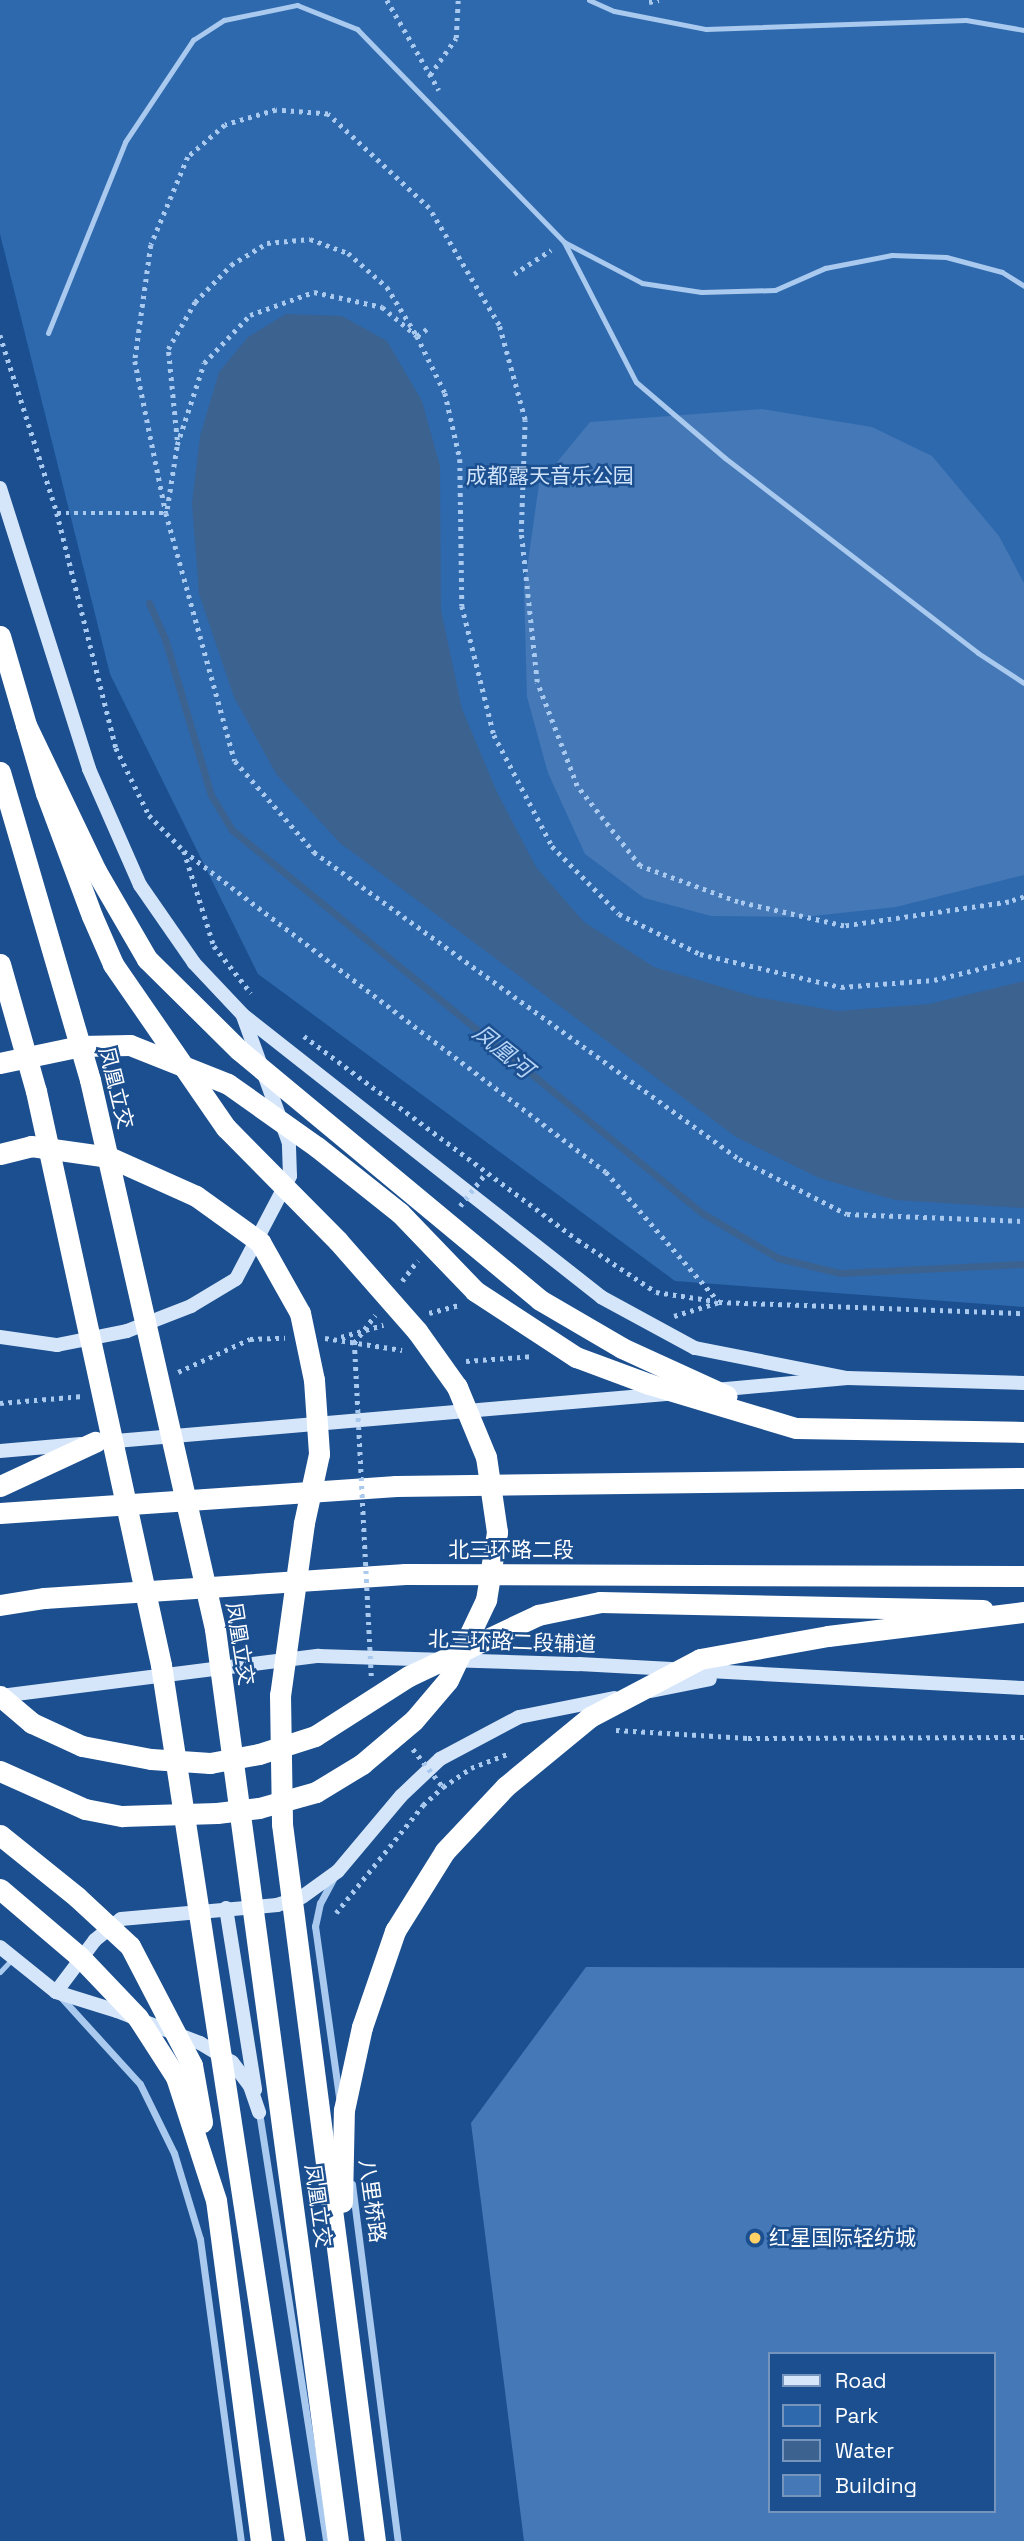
<!DOCTYPE html>
<html>
<head>
<meta charset="utf-8">
<style>
  body { margin:0 }
  #map { position:relative; width:1024px; height:2541px; overflow:hidden; background:#1b4f8f; font-family:"Space Grotesk","Noto Sans SC",sans-serif }
  div>[style] { position:absolute }
  [style*='--x'] { left:calc(var(--x)*1px); top:calc(var(--y)*1px); width:calc(var(--w)*1px); rotate:calc(var(--a)*1deg) }
  .green>* { inset:0; background:#2e69ad }
  .water>* { inset:0; background:#3c6290 }
  .stream>* { height:7px; margin:-3.5px; padding:0 3.5px; transform-origin:3.5px; border-radius:3.5px; background:#3c6290 }
  .building>* { inset:0; background:#4478b7 }
  .path>* { height:4.5px; margin-top:-2.25px; transform-origin:0; background:repeating-linear-gradient(90deg,#a9c9ee 0 3.5px,transparent 0 8.5px) }
  .lane>* { height:5px; margin:-2.5px; padding:0 2.5px; transform-origin:2.5px; border-radius:2.5px; background:#a9c9ee }
  .street>* { height:7px; margin:-3.5px; padding:0 3.5px; transform-origin:3.5px; border-radius:3.5px; background:#a9c9ee }
  .secondary>* { height:14px; margin:-7px; padding:0 7px; transform-origin:7px; border-radius:7px; background:#d6e6fa }
  .highway>* { height:21px; margin:-10.5px; padding:0 10.5px; transform-origin:10.5px; border-radius:10.5px; background:#fff }
  .path-bridge>* { height:4.5px; margin-top:-2.25px; transform-origin:0; background:repeating-linear-gradient(90deg,#a9c9ee 0 3.5px,transparent 0 8.5px) }
  .highway-bridge>* { height:21px; margin:-10.5px; padding:0 10.5px; transform-origin:10.5px; border-radius:10.5px; background:#fff }
  .dots>* { width:19px; height:19px; translate:-50% -50%; box-sizing:border-box; border:4px solid #1b4f8f; border-radius:50% }
  span { translate:-50% -50%; white-space:nowrap; text-align:center; line-height:1.15; -webkit-text-stroke:5px #1b4f8f; paint-order:stroke }
  .park-label { font-size:21px; color:#cfe3fa }
  .street-label { font-size:21px; color:#fff }
  .poi-label { font-size:21px; color:#fff }
  .left { translate:0 -50%; text-align:left }
  .water-label { font-size:23px; color:#b5d3f5; font-style:italic }
  .legend { position:absolute; left:768px; top:2352px; width:228px; height:161px; box-sizing:border-box; background:#1b4f8f; border:2px solid #7695bc; margin:0; padding:9px 12px; list-style:none; font-size:21px; color:#fff }
  .legend li { display:flex; align-items:center; gap:14px; height:35px }
  .legend b { width:35px; border:2px solid #7695bc }
</style>
</head>
<body>
<div id="map">
  <div class="green">
    <i style="clip-path:polygon(0 0,1024px 0,1024px 1307px,675px 1281px,258px 974px,110px 674px,0 234px)"></i>
  </div>
  <div class="water">
    <i style="clip-path:polygon(286px 314px,342px 316px,387px 341px,422px 401px,440px 466px,441px 610px,462px 709px,497px 792px,536px 867px,584px 922px,654px 967px,756px 997px,837px 1011px,929px 1004px,1024px 981px,1024px 1208px,895px 1200px,819px 1178px,736px 1137px,340px 843px,276px 774px,234px 697px,199px 594px,192px 503px,200px 436px,219px 372px,248px 337px)"></i>
  </div>
  <div class="stream">
    <i style="--x:149;--y:603;--w:39;--a:66"></i>
    <i style="--x:165;--y:639;--w:163;--a:73.6"></i>
    <i style="--x:211;--y:795;--w:41;--a:59"></i>
    <i style="--x:232;--y:830;--w:606;--a:39.18"></i>
    <i style="--x:702;--y:1213;--w:88;--a:30.6"></i>
    <i style="--x:778;--y:1258;--w:64;--a:13.6"></i>
    <i style="--x:840;--y:1273;--w:184;--a:-2.8"></i>
  </div>
  <div class="building">
    <i style="clip-path:polygon(762px 409px,872px 427px,932px 456px,999px 536px,1024px 583px,1024px 875px,896px 907px,804px 917px,711px 916px,644px 898px,585px 854px,548px 773px,527px 697px,524px 590px,539px 484px,590px 422px)"></i>
    <i style="clip-path:polygon(evenodd,586px 1967px,1024px 1968px,1024px 2541px,524px 2541px,471px 2123px,586px 1967px,770px 2354px,994px 2354px,994px 2511px,770px 2511px,770px 2354px)"></i>
  </div>
  <div class="path">
    <i style="--x:387;--y:0;--w:104;--a:60"></i>
    <i style="--x:649;--y:2;--w:10;--a:-11"></i>
    <i style="--x:430;--y:75;--w:45;--a:-54.9"></i>
    <i style="--x:456;--y:38;--w:38;--a:-87"></i>
    <i style="--x:514;--y:274;--w:44;--a:-33"></i>
    <i style="--x:0;--y:335;--w:187;--a:72.2"></i>
    <i style="--x:57;--y:513;--w:242;--a:75.9"></i>
    <i style="--x:116;--y:748;--w:75;--a:63.8"></i>
    <i style="--x:149;--y:815;--w:50;--a:45.8"></i>
    <i style="--x:184;--y:851;--w:530;--a:37.26"></i>
    <i style="--x:606;--y:1172;--w:172;--a:49"></i>
    <i style="--x:177;--y:440;--w:91;--a:-95.6"></i>
    <i style="--x:168;--y:349;--w:54;--a:-60.1"></i>
    <i style="--x:195;--y:302;--w:52;--a:-45.8"></i>
    <i style="--x:231;--y:265;--w:42;--a:-31.4"></i>
    <i style="--x:267;--y:243;--w:43;--a:-5.3"></i>
    <i style="--x:310;--y:239;--w:40;--a:20.2"></i>
    <i style="--x:348;--y:253;--w:52;--a:41.1"></i>
    <i style="--x:387;--y:287;--w:57;--a:58.5"></i>
    <i style="--x:417;--y:336;--w:12;--a:-35"></i>
    <i style="--x:167;--y:509;--w:65;--a:-81.1"></i>
    <i style="--x:177;--y:445;--w:86;--a:-71.8"></i>
    <i style="--x:204;--y:363;--w:66;--a:-46.2"></i>
    <i style="--x:250;--y:315;--w:68;--a:-19.8"></i>
    <i style="--x:314;--y:292;--w:70;--a:12.4"></i>
    <i style="--x:382;--y:307;--w:45;--a:39.6"></i>
    <i style="--x:417;--y:336;--w:64;--a:63.8"></i>
    <i style="--x:445;--y:393;--w:68;--a:77.2"></i>
    <i style="--x:460;--y:459;--w:147;--a:89.2"></i>
    <i style="--x:462;--y:606;--w:133;--a:76.1"></i>
    <i style="--x:494;--y:735;--w:125;--a:62.4"></i>
    <i style="--x:552;--y:846;--w:95;--a:45.4"></i>
    <i style="--x:619;--y:914;--w:90;--a:26.3"></i>
    <i style="--x:700;--y:954;--w:145;--a:13.2"></i>
    <i style="--x:841;--y:987;--w:93;--a:-4.3"></i>
    <i style="--x:934;--y:980;--w:93;--a:-13.7"></i>
    <i style="--x:57;--y:513;--w:109;--a:0"></i>
    <i style="--x:184;--y:851;--w:100;--a:72.5"></i>
    <i style="--x:214;--y:946;--w:60;--a:51.8"></i>
    <i style="--x:1024;--y:897;--w:16;--a:162"></i>
    <i style="--x:1009;--y:902;--w:167;--a:171.7"></i>
    <i style="--x:844;--y:926;--w:109;--a:-167.2"></i>
    <i style="--x:738;--y:902;--w:104;--a:-159.8"></i>
    <i style="--x:640;--y:866;--w:102;--a:-128.2"></i>
    <i style="--x:577;--y:786;--w:111;--a:-111"></i>
    <i style="--x:537;--y:682;--w:151;--a:-96.1"></i>
    <i style="--x:521;--y:532;--w:112;--a:-88"></i>
    <i style="--x:525;--y:420;--w:98;--a:-105.3"></i>
    <i style="--x:499;--y:325;--w:136;--a:-120.9"></i>
    <i style="--x:429;--y:208;--w:138;--a:-137.1"></i>
    <i style="--x:328;--y:114;--w:52;--a:-175.6"></i>
    <i style="--x:276;--y:110;--w:53;--a:163.6"></i>
    <i style="--x:225;--y:125;--w:49;--a:139.1"></i>
    <i style="--x:188;--y:157;--w:95;--a:112.8"></i>
    <i style="--x:151;--y:245;--w:117;--a:97.9"></i>
    <i style="--x:135;--y:361;--w:155;--a:78.5"></i>
    <i style="--x:166;--y:513;--w:257;--a:74.5"></i>
    <i style="--x:235;--y:761;--w:121;--a:49"></i>
    <i style="--x:314;--y:852;--w:524;--a:35.84"></i>
    <i style="--x:739;--y:1159;--w:121;--a:27"></i>
    <i style="--x:847;--y:1214;--w:177;--a:2.3"></i>
    <i style="--x:304;--y:1036;--w:342;--a:36.7"></i>
    <i style="--x:578;--y:1240;--w:94;--a:33.7"></i>
    <i style="--x:656;--y:1292;--w:60;--a:8.7"></i>
    <i style="--x:429;--y:1313;--w:30;--a:-15"></i>
    <i style="--x:674;--y:1316;--w:47;--a:-17.3"></i>
    <i style="--x:719;--y:1302;--w:305;--a:2.1"></i>
    <i style="--x:341;--y:1337;--w:44;--a:-15.9"></i>
    <i style="--x:325;--y:1338;--w:78;--a:8.9"></i>
    <i style="--x:466;--y:1361;--w:68;--a:-4.2"></i>
    <i style="--x:178;--y:1372;--w:79;--a:-24.6"></i>
    <i style="--x:250;--y:1339;--w:35;--a:-2"></i>
    <i style="--x:0;--y:1403;--w:83;--a:-4.8"></i>
    <i style="--x:616;--y:1730;--w:132;--a:3.5"></i>
    <i style="--x:748;--y:1738;--w:276;--a:-0.2"></i>
    <i style="--x:336;--y:1913;--w:139;--a:-51.1"></i>
    <i style="--x:423;--y:1805;--w:27;--a:-42"></i>
    <i style="--x:443;--y:1787;--w:34;--a:-34"></i>
    <i style="--x:471;--y:1768;--w:40;--a:-21"></i>
  </div>
  <div class="lane">
    <i style="--x:589;--y:0;--w:27;--a:24"></i>
    <i style="--x:614;--y:11;--w:94;--a:11.1"></i>
    <i style="--x:706;--y:29;--w:260;--a:-2"></i>
    <i style="--x:966;--y:20;--w:59;--a:9.8"></i>
    <i style="--x:564;--y:242;--w:157;--a:62.8"></i>
    <i style="--x:636;--y:382;--w:117;--a:40.5"></i>
    <i style="--x:725;--y:458;--w:319;--a:37.6"></i>
    <i style="--x:978;--y:653;--w:55;--a:33.1"></i>
    <i style="--x:48;--y:333;--w:206;--a:-68"></i>
    <i style="--x:125;--y:142;--w:123;--a:-56.3"></i>
    <i style="--x:193;--y:40;--w:37;--a:-33"></i>
    <i style="--x:224;--y:20;--w:75;--a:-11.6"></i>
    <i style="--x:297;--y:5;--w:65;--a:21.8"></i>
    <i style="--x:357;--y:29;--w:297;--a:45.8"></i>
    <i style="--x:564;--y:242;--w:88;--a:27.7"></i>
    <i style="--x:642;--y:283;--w:60;--a:8.7"></i>
    <i style="--x:701;--y:292;--w:74;--a:-1.5"></i>
    <i style="--x:775;--y:290;--w:55;--a:-23.7"></i>
    <i style="--x:825;--y:268;--w:68;--a:-11"></i>
    <i style="--x:892;--y:255;--w:54;--a:2.1"></i>
    <i style="--x:946;--y:257;--w:58;--a:15"></i>
    <i style="--x:1002;--y:272;--w:26;--a:32"></i>
    <i style="--x:0;--y:1972;--w:18;--a:-47"></i>
  </div>
  <div class="street">
    <i style="--x:333;--y:1879;--w:27;--a:118"></i>
    <i style="--x:320;--y:1903;--w:24;--a:102"></i>
    <i style="--x:315;--y:1926;--w:172;--a:82"></i>
    <i style="--x:59;--y:1995;--w:120;--a:47.7"></i>
    <i style="--x:140;--y:2084;--w:77;--a:63.8"></i>
    <i style="--x:174;--y:2153;--w:90;--a:73.2"></i>
    <i style="--x:200;--y:2239;--w:305;--a:82.3"></i>
    <i style="--x:259;--y:2112;--w:434;--a:81.1"></i>
    <i style="--x:352;--y:2184;--w:360;--a:82.7"></i>
  </div>
  <div class="secondary">
    <i style="--x:0;--y:488;--w:295;--a:72.4"></i>
    <i style="--x:89;--y:769;--w:127;--a:66.3"></i>
    <i style="--x:140;--y:885;--w:95;--a:55.3"></i>
    <i style="--x:194;--y:963;--w:71;--a:46.7"></i>
    <i style="--x:243;--y:1015;--w:456;--a:38.2"></i>
    <i style="--x:601;--y:1297;--w:107;--a:28.5"></i>
    <i style="--x:695;--y:1348;--w:155;--a:11.2"></i>
    <i style="--x:0;--y:1337;--w:58;--a:8"></i>
    <i style="--x:57;--y:1345;--w:71;--a:-11.3"></i>
    <i style="--x:127;--y:1331;--w:69;--a:-21.3"></i>
    <i style="--x:191;--y:1306;--w:52;--a:-31"></i>
    <i style="--x:236;--y:1279;--w:116;--a:-62.3"></i>
    <i style="--x:290;--y:1176;--w:33;--a:-92"></i>
    <i style="--x:289;--y:1143;--w:135;--a:-109.9"></i>
    <i style="--x:715;--y:1390;--w:133;--a:-5.2"></i>
    <i style="--x:847;--y:1378;--w:177;--a:1.6"></i>
    <i style="--x:104;--y:1442;--w:564;--a:-4.88"></i>
    <i style="--x:0;--y:1451;--w:81;--a:-4.9"></i>
    <i style="--x:651;--y:1691;--w:60;--a:-11.5"></i>
    <i style="--x:0;--y:1696;--w:321;--a:-7.2"></i>
    <i style="--x:318;--y:1656;--w:261;--a:1.8"></i>
    <i style="--x:579;--y:1664;--w:446;--a:3.1"></i>
    <i style="--x:226;--y:1908;--w:184;--a:80.9"></i>
    <i style="--x:0;--y:1947;--w:72;--a:38.8"></i>
    <i style="--x:56;--y:1992;--w:64;--a:17.3"></i>
    <i style="--x:117;--y:2011;--w:89;--a:21.1"></i>
    <i style="--x:200;--y:2043;--w:37;--a:31"></i>
    <i style="--x:232;--y:2062;--w:30;--a:53"></i>
    <i style="--x:250;--y:2086;--w:28;--a:71"></i>
    <i style="--x:56;--y:1992;--w:65;--a:-53.1"></i>
    <i style="--x:95;--y:1940;--w:33;--a:-39"></i>
    <i style="--x:121;--y:1919;--w:157;--a:-5.1"></i>
    <i style="--x:277;--y:1905;--w:26;--a:-18"></i>
    <i style="--x:302;--y:1897;--w:44;--a:-35.8"></i>
    <i style="--x:338;--y:1871;--w:98;--a:-50"></i>
    <i style="--x:401;--y:1796;--w:54;--a:-43.5"></i>
    <i style="--x:440;--y:1759;--w:89;--a:-28"></i>
    <i style="--x:519;--y:1717;--w:97;--a:-11.3"></i>
  </div>
  <div class="highway">
    <i style="--x:0;--y:636;--w:164;--a:73.7"></i>
    <i style="--x:46;--y:793;--w:131;--a:69.5"></i>
    <i style="--x:0;--y:1486;--w:105;--a:-24.9"></i>
    <i style="--x:0;--y:1513;--w:397;--a:-3.9"></i>
    <i style="--x:396;--y:1486;--w:628;--a:-0.73"></i>
    <i style="--x:600;--y:1602;--w:383;--a:1.2"></i>
    <i style="--x:0;--y:1605;--w:45;--a:-9"></i>
    <i style="--x:44;--y:1598;--w:362;--a:-3.8"></i>
    <i style="--x:405;--y:1574;--w:619;--a:0.19"></i>
    <i style="--x:0;--y:1771;--w:93;--a:24.1"></i>
    <i style="--x:0;--y:1835;--w:99;--a:38.8"></i>
    <i style="--x:216;--y:2200;--w:344;--a:82.5"></i>
  </div>
  <div class="path-bridge">
    <i style="--x:460;--y:1206;--w:42;--a:-51.8"></i>
    <i style="--x:402;--y:1281;--w:26;--a:-53"></i>
    <i style="--x:371;--y:1676;--w:333;--a:-92.9"></i>
    <i style="--x:354;--y:1343;--w:35;--a:-53"></i>
    <i style="--x:413;--y:1749;--w:48;--a:51.7"></i>
  </div>
  <div class="highway-bridge">
    <i style="--x:26;--y:725;--w:162;--a:64.4"></i>
    <i style="--x:96;--y:871;--w:102;--a:59.9"></i>
    <i style="--x:147;--y:959;--w:129;--a:44.7"></i>
    <i style="--x:239;--y:1050;--w:391;--a:39.7"></i>
    <i style="--x:540;--y:1300;--w:95;--a:30.3"></i>
    <i style="--x:622;--y:1348;--w:115;--a:24.6"></i>
    <i style="--x:0;--y:772;--w:321;--a:73.7"></i>
    <i style="--x:90;--y:1080;--w:563;--a:77.17"></i>
    <i style="--x:215;--y:1629;--w:920;--a:82.32"></i>
    <i style="--x:0;--y:964;--w:132;--a:74.2"></i>
    <i style="--x:36;--y:1091;--w:587;--a:77.71"></i>
    <i style="--x:161;--y:1665;--w:886;--a:81.3"></i>
    <i style="--x:0;--y:1063;--w:83;--a:-11.9"></i>
    <i style="--x:81;--y:1046;--w:49;--a:-1.2"></i>
    <i style="--x:130;--y:1045;--w:105;--a:21.7"></i>
    <i style="--x:228;--y:1084;--w:109;--a:35.3"></i>
    <i style="--x:317;--y:1147;--w:106;--a:38.5"></i>
    <i style="--x:400;--y:1213;--w:108;--a:46.1"></i>
    <i style="--x:475;--y:1291;--w:121;--a:33.2"></i>
    <i style="--x:576;--y:1357;--w:78;--a:20.3"></i>
    <i style="--x:649;--y:1384;--w:153;--a:16.7"></i>
    <i style="--x:796;--y:1428;--w:228;--a:1"></i>
    <i style="--x:0;--y:1154;--w:32;--a:-14"></i>
    <i style="--x:31;--y:1146;--w:79;--a:8"></i>
    <i style="--x:109;--y:1157;--w:95;--a:24.1"></i>
    <i style="--x:196;--y:1196;--w:79;--a:35.7"></i>
    <i style="--x:260;--y:1242;--w:81;--a:60.6"></i>
    <i style="--x:300;--y:1313;--w:68;--a:78.2"></i>
    <i style="--x:314;--y:1380;--w:74;--a:86.1"></i>
    <i style="--x:319;--y:1454;--w:71;--a:102.3"></i>
    <i style="--x:304;--y:1523;--w:174;--a:97.9"></i>
    <i style="--x:280;--y:1695;--w:129;--a:89.1"></i>
    <i style="--x:282;--y:1824;--w:723;--a:82.61"></i>
    <i style="--x:0;--y:1696;--w:42;--a:40.2"></i>
    <i style="--x:32;--y:1723;--w:55;--a:24.7"></i>
    <i style="--x:82;--y:1746;--w:70;--a:10.7"></i>
    <i style="--x:151;--y:1759;--w:59;--a:3.9"></i>
    <i style="--x:210;--y:1763;--w:50;--a:-10.4"></i>
    <i style="--x:259;--y:1754;--w:59;--a:-17.8"></i>
    <i style="--x:315;--y:1736;--w:112;--a:-32.6"></i>
    <i style="--x:409;--y:1676;--w:143;--a:-25.3"></i>
    <i style="--x:538;--y:1615;--w:63;--a:-11.8"></i>
    <i style="--x:85;--y:1809;--w:38;--a:11"></i>
    <i style="--x:122;--y:1816;--w:95;--a:-1.8"></i>
    <i style="--x:217;--y:1813;--w:42;--a:-6.8"></i>
    <i style="--x:259;--y:1808;--w:59;--a:-15.7"></i>
    <i style="--x:316;--y:1792;--w:54;--a:-31.3"></i>
    <i style="--x:362;--y:1764;--w:68;--a:-40.2"></i>
    <i style="--x:414;--y:1720;--w:52;--a:-49.6"></i>
    <i style="--x:448;--y:1680;--w:89;--a:-64.6"></i>
    <i style="--x:486;--y:1600;--w:69;--a:-80.8"></i>
    <i style="--x:497;--y:1532;--w:76;--a:-98.3"></i>
    <i style="--x:486;--y:1457;--w:76;--a:-112.5"></i>
    <i style="--x:457;--y:1387;--w:69;--a:-125.5"></i>
    <i style="--x:417;--y:1331;--w:120;--a:-131.3"></i>
    <i style="--x:338;--y:1241;--w:159;--a:-134.7"></i>
    <i style="--x:226;--y:1128;--w:199;--a:-124.6"></i>
    <i style="--x:113;--y:964;--w:52;--a:-113.6"></i>
    <i style="--x:0;--y:1889;--w:105;--a:40.4"></i>
    <i style="--x:80;--y:1957;--w:84;--a:46.4"></i>
    <i style="--x:138;--y:2018;--w:70;--a:57.2"></i>
    <i style="--x:176;--y:2077;--w:129;--a:72"></i>
    <i style="--x:77;--y:1897;--w:72;--a:42.8"></i>
    <i style="--x:130;--y:1946;--w:134;--a:62.5"></i>
    <i style="--x:192;--y:2065;--w:58;--a:80"></i>
    <i style="--x:342;--y:2202;--w:92;--a:-88.8"></i>
    <i style="--x:344;--y:2110;--w:85;--a:-77.8"></i>
    <i style="--x:362;--y:2027;--w:102;--a:-71"></i>
    <i style="--x:395;--y:1931;--w:94;--a:-58"></i>
    <i style="--x:445;--y:1851;--w:88;--a:-46.8"></i>
    <i style="--x:505;--y:1787;--w:110;--a:-39.5"></i>
    <i style="--x:590;--y:1717;--w:124;--a:-27.8"></i>
    <i style="--x:700;--y:1659;--w:130;--a:-10.2"></i>
    <i style="--x:828;--y:1636;--w:197;--a:-7"></i>
  </div>
  <div class="dots">
    <i style="left:755px;top:2238px;background:#ffd166"></i>
  </div>
  <div class="park-label">
    <span style="left:550px;top:476px">成都露天音乐公园</span>
  </div>
  <div class="street-label">
    <span style="left:116px;top:1088px;rotate:76deg">凤凰立交</span>
    <span style="left:511px;top:1550px">北三环路二段</span>
    <span style="left:512px;top:1642px;rotate:2deg">北三环路二段辅道</span>
    <span style="left:240px;top:1644px;rotate:81deg">凤凰立交</span>
    <span style="left:372px;top:2201px;rotate:82deg">八里桥路</span>
    <span style="left:318px;top:2206px;rotate:82deg">凤凰立交</span>
  </div>
  <div class="poi-label">
    <span class="left" style="left:769px;top:2238px">红星国际轻纺城</span>
  </div>
  <div class="water-label">
    <span style="left:503px;top:1051px;rotate:39deg">凤凰河</span>
  </div>
  <ul class="legend">
  <li><b style="height:9px;background:#d6e6fa"></b>Road</li>
  <li><b style="height:19px;background:#2e69ad"></b>Park</li>
  <li><b style="height:19px;background:#3c6290"></b>Water</li>
  <li><b style="height:19px;background:#4478b7"></b>Building</li>
  </ul>
</div>
</body>
</html>
